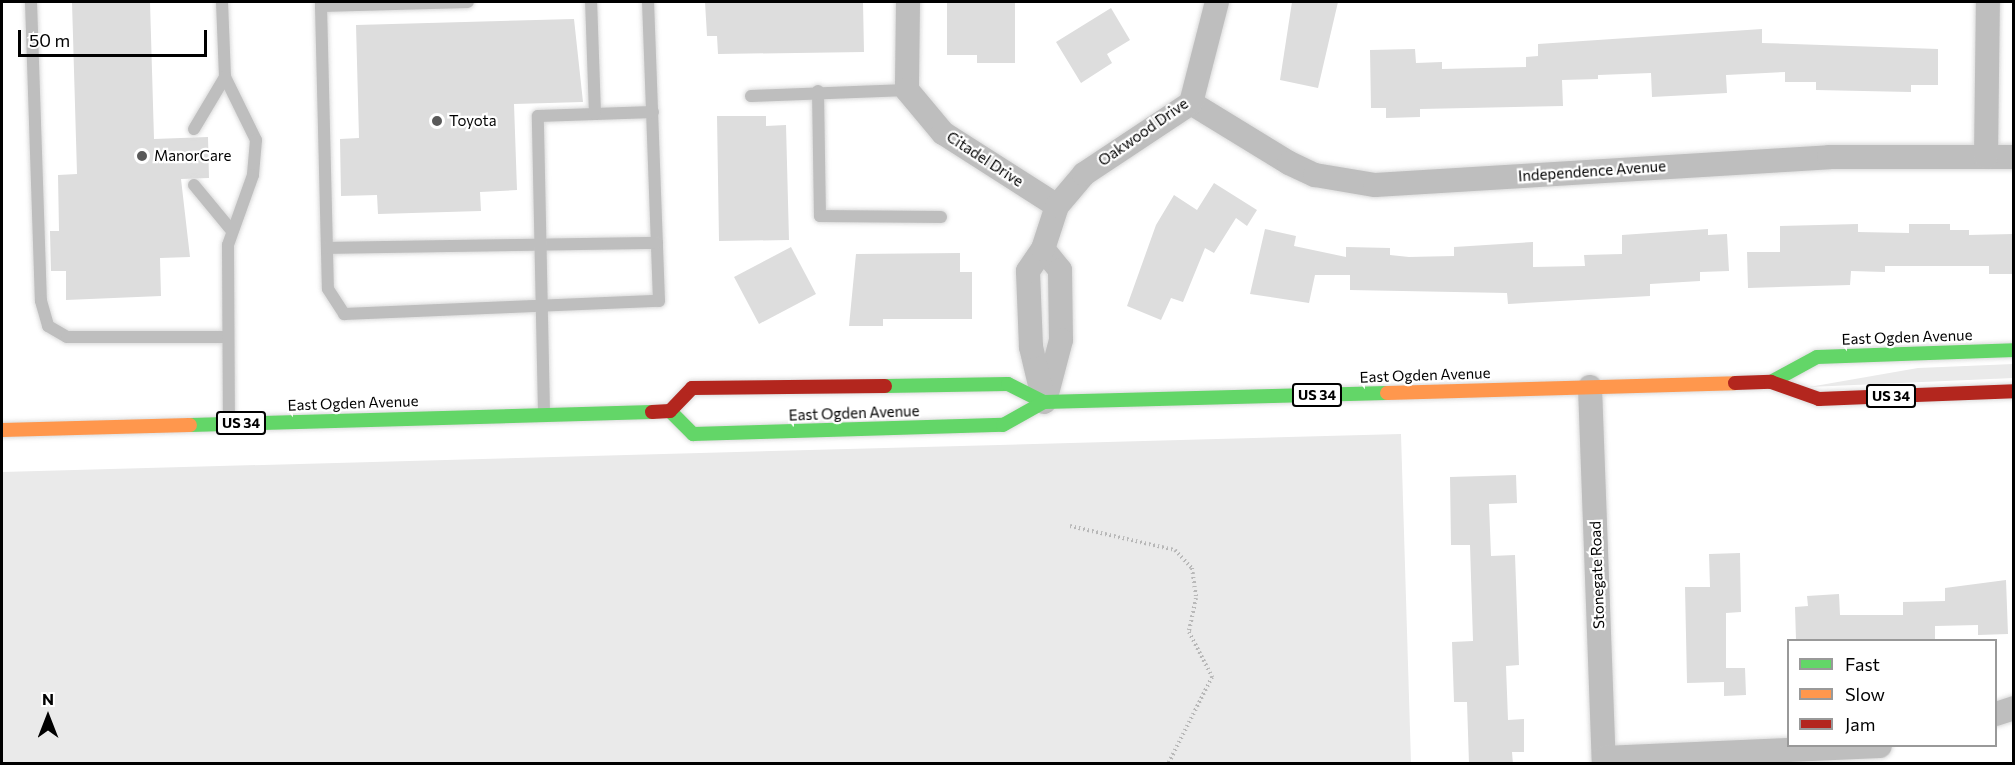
<!DOCTYPE html>
<html>
<head>
<meta charset="utf-8">
<style>
  body { margin:0 }
  #map { position:relative; width:2015px; height:765px; overflow:hidden; background:#fff; font-family:Commissioner,sans-serif }
  div>[style] { position:absolute }
  [style*='--x'] { left:calc(var(--x)*1px); top:calc(var(--y)*1px); width:calc(var(--w)*1px); rotate:calc(var(--a)*1deg) }
  .green>* { inset:0; background:#eaeaea }
  .building>* { inset:0; background:#ddd }
  .path>* { height:4px; margin-top:-2px; transform-origin:0; background:repeating-linear-gradient(90deg,#b8b8b8 0 1.5px,transparent 0 4.5px) }
  .roads { filter:drop-shadow(0 0 2px #dbdbdb) drop-shadow(0 0 2px #dbdbdb) }
  .lane>* { height:12px; margin:-6px; padding:0 6px; transform-origin:6px; border-radius:6px; background:#bebebe }
  .street>* { height:24px; margin:-12px; padding:0 12px; transform-origin:12px; border-radius:12px; background:#bebebe }
  .fast>* { height:14px; margin:-7px; padding:0 7px; transform-origin:7px; border-radius:7px; background:#63d668 }
  .slow>* { height:14px; margin:-7px; padding:0 7px; transform-origin:7px; border-radius:7px; background:#ff974d }
  .jam>* { height:14px; margin:-7px; padding:0 7px; transform-origin:7px; border-radius:7px; background:#b3261e }
  .dots>* { width:16px; height:16px; translate:-50% -50%; box-sizing:border-box; border:3px solid #fff; border-radius:50% }
  span { translate:-50% -50%; white-space:nowrap; text-align:center; line-height:1.15; -webkit-text-stroke:4.5px #fff; paint-order:stroke }
  .shield-label span { padding:2px 4px; background:#fff; border:2px solid; border-radius:4px; -webkit-text-stroke-width:0 }
  .shield-label { font-size:14px; color:#000; font-weight:700 }
  .poi-label { font-size:15px; color:#000 }
  .left { translate:0 -50%; text-align:left }
  .street-label { font-size:15px; color:#000 }
  .frame { position:absolute; inset:0; border:3px solid #000; pointer-events:none }
  .legend { position:absolute; left:1787px; top:639px; width:210px; height:108px; box-sizing:border-box; background:#fff; border:2px solid #999; margin:0; padding:8px 10px; list-style:none; font-size:18px; color:#000 }
  .legend li { display:flex; align-items:center; gap:12px; height:30px }
  .legend b { width:30px; border:2px solid #999 }
  .north { position:absolute; left:18px; top:687px; width:60px; height:60px; -webkit-text-stroke:4px #fff; paint-order:stroke; rotate:0deg; font-size:16px; font-weight:700; line-height:24px; text-align:center; color:#000 }
  .north::after { content:''; display:block; margin:auto; width:21px; height:27px; background:#000; clip-path:polygon(50% 0,100% 100%,50% 72%,0 100%) }
  .scale { position:absolute; left:18px; top:30px; width:189px; height:27px; box-sizing:border-box; border:3px solid #000; border-top:0; padding-left:8px; font-size:18px; line-height:21px; white-space:nowrap; color:#000; -webkit-text-stroke:4px #fff; paint-order:stroke }
</style>
</head>
<body>
<div id="map">
  <div class="green">
    <i style="clip-path:polygon(2013px 364px,2013px 378px,1809px 387px,1918px 368px)"></i>
    <i style="clip-path:polygon(1401px 434px,1411px 763px,2px 763px,2px 472px)"></i>
  </div>
  <div class="building">
    <i style="clip-path:polygon(72px 2px,150px 2px,154px 139px,208px 137px,209px 178px,181px 179px,190px 257px,160px 258px,161px 296px,66px 300px,66px 271px,51px 271px,50px 231px,59px 231px,58px 175px,77px 174px)"></i>
    <i style="clip-path:polygon(705px 2px,863px 2px,864px 52px,718px 54px,717px 36px,707px 36px)"></i>
    <i style="clip-path:polygon(947px 2px,1015px 2px,1015px 63px,977px 63px,977px 55px,947px 55px)"></i>
    <i style="clip-path:polygon(1292px 2px,1338px 2px,1318px 88px,1280px 80px)"></i>
    <i style="clip-path:polygon(1111px 8px,1130px 40px,1107px 54px,1112px 63px,1081px 83px,1056px 42px)"></i>
    <i style="clip-path:polygon(574px 19px,583px 102px,514px 104px,517px 190px,480px 192px,481px 211px,378px 214px,377px 195px,341px 196px,340px 139px,359px 138px,356px 25px)"></i>
    <i style="clip-path:polygon(1762px 29px,1762px 43px,1938px 49px,1938px 85px,1911px 85px,1911px 92px,1816px 90px,1816px 82px,1785px 82px,1785px 72px,1726px 75px,1727px 93px,1652px 97px,1651px 73px,1598px 75px,1598px 79px,1562px 80px,1563px 106px,1420px 109px,1420px 117px,1386px 118px,1386px 108px,1371px 108px,1370px 50px,1415px 49px,1416px 63px,1442px 62px,1442px 69px,1526px 67px,1526px 57px,1538px 56px,1538px 44px)"></i>
    <i style="clip-path:polygon(717px 116px,766px 116px,766px 126px,786px 125px,789px 240px,719px 241px)"></i>
    <i style="clip-path:polygon(1214px 183px,1257px 210px,1247px 226px,1236px 218px,1214px 253px,1205px 248px,1183px 302px,1171px 298px,1161px 320px,1127px 306px,1156px 225px,1174px 195px,1197px 210px)"></i>
    <i style="clip-path:polygon(1858px 224px,1858px 232px,1909px 233px,1909px 224px,1950px 224px,1950px 230px,1969px 230px,1969px 235px,2013px 234px,2013px 274px,1989px 274px,1989px 266px,1885px 266px,1885px 272px,1851px 271px,1850px 285px,1748px 288px,1747px 252px,1780px 252px,1780px 226px)"></i>
    <i style="clip-path:polygon(1265px 229px,1296px 236px,1294px 246px,1346px 257px,1346px 247px,1390px 248px,1390px 255px,1409px 257px,1454px 256px,1454px 247px,1533px 242px,1533px 267px,1585px 266px,1584px 255px,1622px 254px,1622px 235px,1708px 229px,1708px 235px,1727px 234px,1729px 271px,1700px 272px,1700px 281px,1650px 284px,1650px 296px,1508px 304px,1507px 293px,1350px 290px,1350px 275px,1315px 275px,1309px 303px,1250px 294px)"></i>
    <i style="clip-path:polygon(791px 247px,816px 294px,759px 324px,734px 277px)"></i>
    <i style="clip-path:polygon(960px 253px,960px 272px,972px 272px,972px 319px,883px 319px,883px 326px,849px 326px,856px 254px)"></i>
    <i style="clip-path:polygon(1516px 475px,1517px 503px,1489px 504px,1491px 556px,1515px 555px,1519px 665px,1506px 666px,1508px 720px,1524px 719px,1524px 752px,1512px 752px,1513px 764px,1469px 764px,1467px 702px,1454px 702px,1452px 642px,1473px 641px,1470px 545px,1451px 545px,1450px 477px)"></i>
    <i style="clip-path:polygon(1740px 553px,1741px 612px,1726px 613px,1726px 668px,1745px 668px,1746px 695px,1724px 696px,1724px 682px,1687px 683px,1685px 587px,1710px 587px,1709px 554px)"></i>
    <i style="clip-path:polygon(2006px 580px,2008px 634px,1978px 635px,1978px 625px,1935px 626px,1935px 640px,1796px 640px,1795px 607px,1808px 606px,1807px 596px,1839px 594px,1840px 615px,1903px 615px,1903px 602px,1945px 601px,1945px 588px)"></i>
  </div>
  <div class="path">
    <i style="--x:1070;--y:526;--w:108;--a:12.9"></i>
    <i style="--x:1175;--y:550;--w:25;--a:47"></i>
    <i style="--x:1192;--y:568;--w:30;--a:82"></i>
    <i style="--x:1196;--y:598;--w:35;--a:102"></i>
    <i style="--x:1189;--y:632;--w:51;--a:62.9"></i>
    <i style="--x:1212;--y:677;--w:97;--a:116.8"></i>
  </div>
  <div class="roads">
    <div class="lane">
      <i style="--x:31;--y:2;--w:299;--a:88.1"></i>
      <i style="--x:41;--y:301;--w:26;--a:74"></i>
      <i style="--x:48;--y:326;--w:22;--a:30"></i>
      <i style="--x:67;--y:337;--w:159;--a:0"></i>
      <i style="--x:222;--y:2;--w:75;--a:87.7"></i>
      <i style="--x:225;--y:77;--w:70;--a:63.8"></i>
      <i style="--x:256;--y:140;--w:35;--a:95"></i>
      <i style="--x:253;--y:175;--w:74;--a:109.7"></i>
      <i style="--x:228;--y:245;--w:177;--a:89.7"></i>
      <i style="--x:321;--y:2;--w:4;--a:90"></i>
      <i style="--x:321;--y:6;--w:147;--a:-1.6"></i>
      <i style="--x:321;--y:6;--w:283;--a:88.6"></i>
      <i style="--x:328;--y:289;--w:30;--a:57"></i>
      <i style="--x:344;--y:314;--w:315;--a:-2.4"></i>
      <i style="--x:659;--y:301;--w:299;--a:-92.1"></i>
      <i style="--x:818;--y:91;--w:125;--a:89.1"></i>
      <i style="--x:820;--y:216;--w:121;--a:0.5"></i>
      <i style="--x:751;--y:96;--w:156;--a:-2.2"></i>
      <i style="--x:595;--y:114;--w:58;--a:-2"></i>
      <i style="--x:194;--y:129;--w:61;--a:-59.2"></i>
      <i style="--x:194;--y:185;--w:60;--a:50.4"></i>
      <i style="--x:327;--y:248;--w:330;--a:-0.9"></i>
      <i style="--x:544;--y:413;--w:297;--a:-91.2"></i>
      <i style="--x:538;--y:116;--w:57;--a:-2"></i>
      <i style="--x:595;--y:114;--w:112;--a:-92"></i>
    </div>
    <div class="street">
      <i style="--x:908;--y:2;--w:88;--a:90.7"></i>
      <i style="--x:907;--y:90;--w:56;--a:50.1"></i>
      <i style="--x:943;--y:133;--w:135;--a:32.6"></i>
      <i style="--x:1191;--y:103;--w:115;--a:31.5"></i>
      <i style="--x:1289;--y:163;--w:29;--a:25"></i>
      <i style="--x:1315;--y:175;--w:61;--a:9.5"></i>
      <i style="--x:1375;--y:185;--w:455;--a:-3.5"></i>
      <i style="--x:1829;--y:157;--w:185;--a:0"></i>
      <i style="--x:1986;--y:157;--w:155;--a:-89.3"></i>
      <i style="--x:1043;--y:249;--w:27;--a:51"></i>
      <i style="--x:1060;--y:270;--w:70;--a:89.2"></i>
      <i style="--x:1061;--y:340;--w:63;--a:104.7"></i>
      <i style="--x:1590;--y:387;--w:377;--a:87.9"></i>
      <i style="--x:1044;--y:402;--w:57;--a:-103.3"></i>
      <i style="--x:1031;--y:347;--w:76;--a:-92.3"></i>
      <i style="--x:1028;--y:271;--w:27;--a:-56"></i>
      <i style="--x:1043;--y:249;--w:45;--a:-72"></i>
      <i style="--x:1057;--y:206;--w:42;--a:-49.8"></i>
      <i style="--x:1084;--y:174;--w:128;--a:-33.6"></i>
      <i style="--x:1191;--y:103;--w:104;--a:-75.6"></i>
      <i style="--x:1996;--y:714;--w:19;--a:-18"></i>
      <i style="--x:1604;--y:758;--w:276;--a:-2.5"></i>
    </div>
    <div class="fast">
      <i style="--x:1771;--y:382;--w:52;--a:-28.5"></i>
      <i style="--x:1817;--y:357;--w:197;--a:-2"></i>
      <i style="--x:885;--y:386;--w:123;--a:-0.9"></i>
      <i style="--x:1008;--y:384;--w:40;--a:26.6"></i>
      <i style="--x:1044;--y:402;--w:343;--a:-1.5"></i>
      <i style="--x:670;--y:411;--w:33;--a:45"></i>
      <i style="--x:693;--y:434;--w:310;--a:-1.7"></i>
      <i style="--x:1003;--y:425;--w:47;--a:-29.3"></i>
      <i style="--x:190;--y:425;--w:462;--a:-1.6"></i>
    </div>
    <div class="slow">
      <i style="--x:1387;--y:393;--w:348;--a:-1.6"></i>
      <i style="--x:2;--y:430;--w:188;--a:-1.5"></i>
    </div>
    <div class="jam">
      <i style="--x:1735;--y:383;--w:36;--a:-2"></i>
      <i style="--x:1771;--y:382;--w:51;--a:19.5"></i>
      <i style="--x:1819;--y:399;--w:195;--a:-2.3"></i>
      <i style="--x:652;--y:412;--w:18;--a:-3"></i>
      <i style="--x:670;--y:411;--w:32;--a:-46"></i>
      <i style="--x:692;--y:388;--w:193;--a:-0.6"></i>
    </div>
  </div>
  <div class="dots">
    <i style="left:437px;top:121px;background:#595959"></i>
    <i style="left:142px;top:156px;background:#595959"></i>
  </div>
  <div class="shield-label">
    <span style="left:1317px;top:395px">US 34</span>
    <span style="left:1891px;top:396px">US 34</span>
    <span style="left:241px;top:423px">US 34</span>
  </div>
  <div class="poi-label">
    <span class="left" style="left:449px;top:121px">Toyota</span>
    <span class="left" style="left:154px;top:156px">ManorCare</span>
  </div>
  <div class="street-label">
    <span style="left:1143px;top:132px;rotate:-35deg">Oakwood Drive</span>
    <span style="left:985px;top:159px;rotate:33deg">Citadel Drive</span>
    <span style="left:1592px;top:171px;rotate:-4deg">Independence Avenue</span>
    <span style="left:1907px;top:337px;rotate:-2deg">East Ogden Avenue</span>
    <span style="left:1425px;top:375px;rotate:-2deg">East Ogden Avenue</span>
    <span style="left:353px;top:403px;rotate:-2deg">East Ogden Avenue</span>
    <span style="left:854px;top:413px;rotate:-2deg">East Ogden Avenue</span>
    <span style="left:1597px;top:575px;rotate:-92deg">Stonegate Road</span>
  </div>
  <div class="frame"></div>
  <ul class="legend">
  <li><b style="height:8px;background:#63d668"></b>Fast</li>
  <li><b style="height:8px;background:#ff974d"></b>Slow</li>
  <li><b style="height:8px;background:#b3261e"></b>Jam</li>
  </ul>
  <div class="north">N</div>
  <div class="scale">50 m</div>
</div>
</body>
</html>
